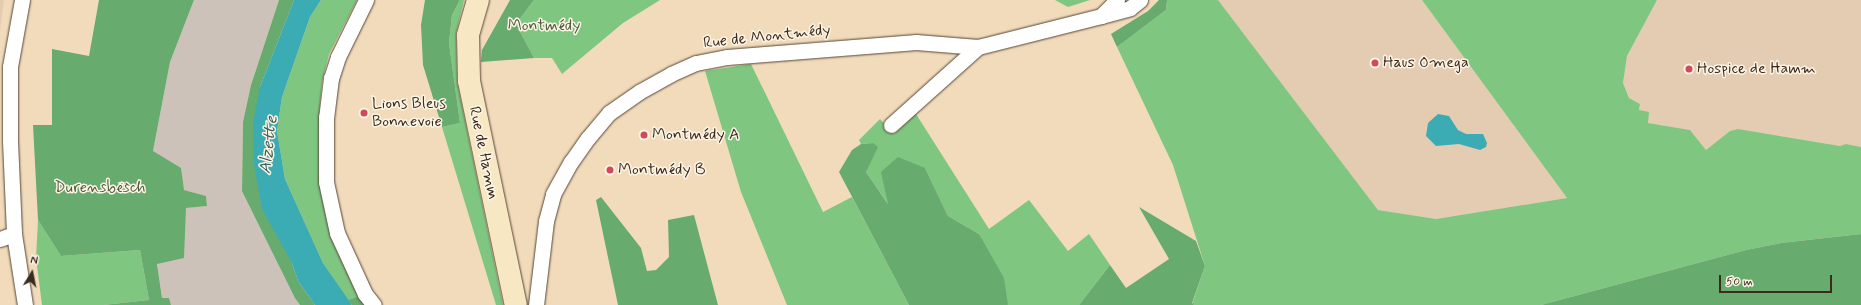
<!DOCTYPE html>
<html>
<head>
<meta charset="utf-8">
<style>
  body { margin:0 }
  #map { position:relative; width:1861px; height:305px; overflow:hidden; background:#f2dbbb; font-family:Mynerve,sans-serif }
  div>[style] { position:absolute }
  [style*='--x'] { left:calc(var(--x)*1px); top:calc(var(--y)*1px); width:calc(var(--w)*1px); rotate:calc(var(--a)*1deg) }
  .built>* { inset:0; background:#e4ccb2 }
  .industrial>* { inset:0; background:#cdc2b9 }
  .green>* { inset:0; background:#7fc681 }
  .forest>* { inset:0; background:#67ab6f }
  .water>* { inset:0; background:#3bacb3 }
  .roads { filter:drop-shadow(0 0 1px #564536) drop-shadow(0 0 1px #564536) }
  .minor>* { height:15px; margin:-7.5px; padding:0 7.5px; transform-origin:7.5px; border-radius:7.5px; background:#fff }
  .secondary>* { height:22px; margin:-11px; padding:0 11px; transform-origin:11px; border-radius:11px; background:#f7e8c3 }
  .dots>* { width:11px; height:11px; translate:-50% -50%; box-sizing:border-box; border:2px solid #fcf5e5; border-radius:50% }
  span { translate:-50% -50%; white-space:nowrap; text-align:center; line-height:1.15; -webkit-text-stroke:3px #fcf5e5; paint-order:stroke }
  .park-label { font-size:16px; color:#4f593c }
  .street-label { font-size:16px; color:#3b2a1e }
  .poi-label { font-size:16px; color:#3b2a1e }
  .left { translate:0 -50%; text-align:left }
  .water-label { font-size:17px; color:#3b5e5a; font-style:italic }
  .north { position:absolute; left:12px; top:253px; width:40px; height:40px; -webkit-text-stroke:3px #fcf5e5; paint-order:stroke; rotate:10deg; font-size:11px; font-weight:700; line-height:16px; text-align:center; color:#3b2a1e }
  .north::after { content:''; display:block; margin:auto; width:14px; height:18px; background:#3b2a1e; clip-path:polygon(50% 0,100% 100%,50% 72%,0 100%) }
  .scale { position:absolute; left:1719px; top:275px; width:113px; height:18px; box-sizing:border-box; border:2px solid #3b2a1e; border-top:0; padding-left:5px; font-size:12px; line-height:14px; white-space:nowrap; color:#3b2a1e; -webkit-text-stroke:3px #fcf5e5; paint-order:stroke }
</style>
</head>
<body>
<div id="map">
  <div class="built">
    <i style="clip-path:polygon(0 0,4px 0,0 31px)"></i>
    <i style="clip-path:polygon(1218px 0,1422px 0,1567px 198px,1436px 219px,1378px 210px)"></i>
    <i style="clip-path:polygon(1657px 0,1861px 0,1861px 147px,1846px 144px,1840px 146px,1738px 129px,1730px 131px,1706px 150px,1690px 130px,1648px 123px,1639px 110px,1640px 104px,1629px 98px,1623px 83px,1627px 56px)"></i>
  </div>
  <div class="industrial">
    <i style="clip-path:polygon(194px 0,279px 0,251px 85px,243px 122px,242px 190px,300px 305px,171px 305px,169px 298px,162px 298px,157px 263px,186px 208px,207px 206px,206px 196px,184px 190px,153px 151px,170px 62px)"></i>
  </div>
  <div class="green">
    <i style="clip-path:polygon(321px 0,357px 0,329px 54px,322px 82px,319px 116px,320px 183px,359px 296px,348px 300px,323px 263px,285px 179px,277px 131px,282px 97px,310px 17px)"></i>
    <i style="clip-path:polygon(460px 0,464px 0,456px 33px,457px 82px,503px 305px,496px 305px,442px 127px,460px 123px,449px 43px,452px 15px)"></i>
    <i style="clip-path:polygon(534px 0,660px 0,623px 23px,562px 74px,552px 58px,534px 58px,516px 24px)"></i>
    <i style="clip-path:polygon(1055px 0,1090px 0,1068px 7px)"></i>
    <i style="clip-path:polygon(1167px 0,1218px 0,1378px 210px,1436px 219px,1567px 198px,1422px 0,1657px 0,1627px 56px,1623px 83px,1629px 98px,1640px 104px,1639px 110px,1649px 112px,1648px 123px,1690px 130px,1706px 150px,1730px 131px,1738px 129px,1840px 146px,1846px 144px,1861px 147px,1861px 234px,1781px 243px,1746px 250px,1541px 305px,1194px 305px,1192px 304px,1205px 266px,1173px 165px,1117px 47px,1166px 10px)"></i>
    <i style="clip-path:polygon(751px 64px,823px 212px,852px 197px,909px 305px,787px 305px,741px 192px,705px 71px)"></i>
    <i style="clip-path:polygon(916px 114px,989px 229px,1029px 200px,1068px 251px,1089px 234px,1110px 265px,1079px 305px,1008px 305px,979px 234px,948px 216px,925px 168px,889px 205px,866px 172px,873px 143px,861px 144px,859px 140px,880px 119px,894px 134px)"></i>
    <i style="clip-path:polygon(38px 220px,61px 256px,140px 250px,149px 300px,103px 305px,42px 305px,36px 258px)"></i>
  </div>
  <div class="forest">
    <i style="clip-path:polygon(99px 0,194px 0,170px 62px,153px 151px,181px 168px,184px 190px,206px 196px,207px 206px,186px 208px,184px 258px,157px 264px,162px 298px,169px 298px,171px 305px,103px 305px,149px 300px,140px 250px,61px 256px,38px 220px,33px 125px,52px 125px,52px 49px,89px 56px)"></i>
    <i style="clip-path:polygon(279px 0,294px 0,260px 87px,292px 263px,298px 281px,315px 305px,300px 305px,295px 298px,242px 191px,243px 122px,251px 85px)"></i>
    <i style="clip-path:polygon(425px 0,460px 0,452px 15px,449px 43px,460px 123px,442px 127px,423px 65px,421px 25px)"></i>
    <i style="clip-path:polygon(510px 0,534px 0,516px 24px,534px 58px,481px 62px,482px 50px)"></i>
    <i style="clip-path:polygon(1159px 0,1167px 0,1166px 10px,1117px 47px,1111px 34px,1148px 11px)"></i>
    <i style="clip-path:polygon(873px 143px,878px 147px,866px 172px,888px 204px,881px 172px,898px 157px,925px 168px,948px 216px,979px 234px,1004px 278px,1008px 305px,909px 305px,839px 172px,852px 150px,861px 144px)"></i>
    <i style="clip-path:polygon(601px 197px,641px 248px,647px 271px,656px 270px,669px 257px,668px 220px,694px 215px,718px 305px,618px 305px,596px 200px)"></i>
    <i style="clip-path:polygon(1139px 207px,1196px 241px,1205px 266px,1192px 303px,1194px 305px,1079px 305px,1110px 265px,1126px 288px,1169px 259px)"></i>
    <i style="clip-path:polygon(1861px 234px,1861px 305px,1541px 305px,1746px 250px,1781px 243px)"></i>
    <i style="clip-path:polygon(359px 296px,366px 305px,352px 305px,348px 300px)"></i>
  </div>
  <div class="water">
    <i style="clip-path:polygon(294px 0,321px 0,310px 17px,282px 97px,277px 131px,285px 179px,323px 263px,352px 305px,315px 305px,298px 281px,292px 263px,262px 209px,254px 164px,253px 123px,260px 87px)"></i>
    <i style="clip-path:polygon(1438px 114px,1449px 116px,1458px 130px,1466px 134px,1483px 134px,1487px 143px,1486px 147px,1480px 150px,1459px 144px,1436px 146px,1426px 136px,1428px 123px)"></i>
  </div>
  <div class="roads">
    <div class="minor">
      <i style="--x:22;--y:0;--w:68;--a:100.2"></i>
      <i style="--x:10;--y:67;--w:74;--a:90"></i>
      <i style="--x:10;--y:141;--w:93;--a:87.5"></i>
      <i style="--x:14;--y:234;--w:72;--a:81.2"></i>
      <i style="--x:366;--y:0;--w:64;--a:116.2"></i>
      <i style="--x:338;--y:57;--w:22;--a:108"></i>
      <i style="--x:331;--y:78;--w:39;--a:97"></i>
      <i style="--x:326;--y:117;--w:65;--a:90"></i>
      <i style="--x:326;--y:182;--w:52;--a:77.8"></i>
      <i style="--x:337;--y:233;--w:67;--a:65.3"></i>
      <i style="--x:365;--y:294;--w:14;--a:51"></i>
      <i style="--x:1117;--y:0;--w:23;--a:135"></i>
      <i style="--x:1101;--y:16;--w:30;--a:-15"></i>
      <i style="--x:1130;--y:8;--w:13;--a:-39"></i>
      <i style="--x:891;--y:125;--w:117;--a:-41.9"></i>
      <i style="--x:0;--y:239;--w:15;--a:-20"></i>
      <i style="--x:536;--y:305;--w:85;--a:-83.2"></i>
      <i style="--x:546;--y:221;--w:28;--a:-75"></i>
      <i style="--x:553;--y:194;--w:37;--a:-61"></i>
      <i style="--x:571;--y:162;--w:29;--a:-55"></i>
      <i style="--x:588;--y:138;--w:33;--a:-50"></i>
      <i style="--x:609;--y:113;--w:37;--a:-35"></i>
      <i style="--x:639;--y:92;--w:37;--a:-29"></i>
      <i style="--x:671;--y:74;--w:27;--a:-24"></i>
      <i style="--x:696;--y:63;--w:32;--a:-11"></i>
      <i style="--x:727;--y:57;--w:190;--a:-4.5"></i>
      <i style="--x:916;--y:42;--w:62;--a:4.6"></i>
      <i style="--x:978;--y:47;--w:127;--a:-14.1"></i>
    </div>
    <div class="secondary">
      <i style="--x:478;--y:0;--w:37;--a:106"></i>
      <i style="--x:468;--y:36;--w:45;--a:88.7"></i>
      <i style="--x:469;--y:81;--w:229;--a:78.2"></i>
    </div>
  </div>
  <div class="dots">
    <i style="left:1375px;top:63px;background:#d1495b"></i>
    <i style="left:1689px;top:69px;background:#d1495b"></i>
    <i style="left:364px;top:113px;background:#d1495b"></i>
    <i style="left:644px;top:135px;background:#d1495b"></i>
    <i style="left:610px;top:170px;background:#d1495b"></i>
  </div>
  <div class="park-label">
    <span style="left:544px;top:26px">Montmédy</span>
    <span style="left:100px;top:188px">Durensbësch</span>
  </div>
  <div class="street-label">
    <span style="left:767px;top:37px;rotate:-6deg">Rue de Montmédy</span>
    <span style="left:483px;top:153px;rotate:78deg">Rue de Hamm</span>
  </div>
  <div class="poi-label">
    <span class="left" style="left:1383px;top:63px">Haus Omega</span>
    <span class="left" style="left:1697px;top:69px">Hospice de Hamm</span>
    <span class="left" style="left:372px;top:113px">Lions Bleus<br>Bonnevoie</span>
    <span class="left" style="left:652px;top:135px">Montmédy A</span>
    <span class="left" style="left:618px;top:170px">Montmédy B</span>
  </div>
  <div class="water-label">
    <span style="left:269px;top:145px;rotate:-83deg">Alzette</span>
  </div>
  <div class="north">N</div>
  <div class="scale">50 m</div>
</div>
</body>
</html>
